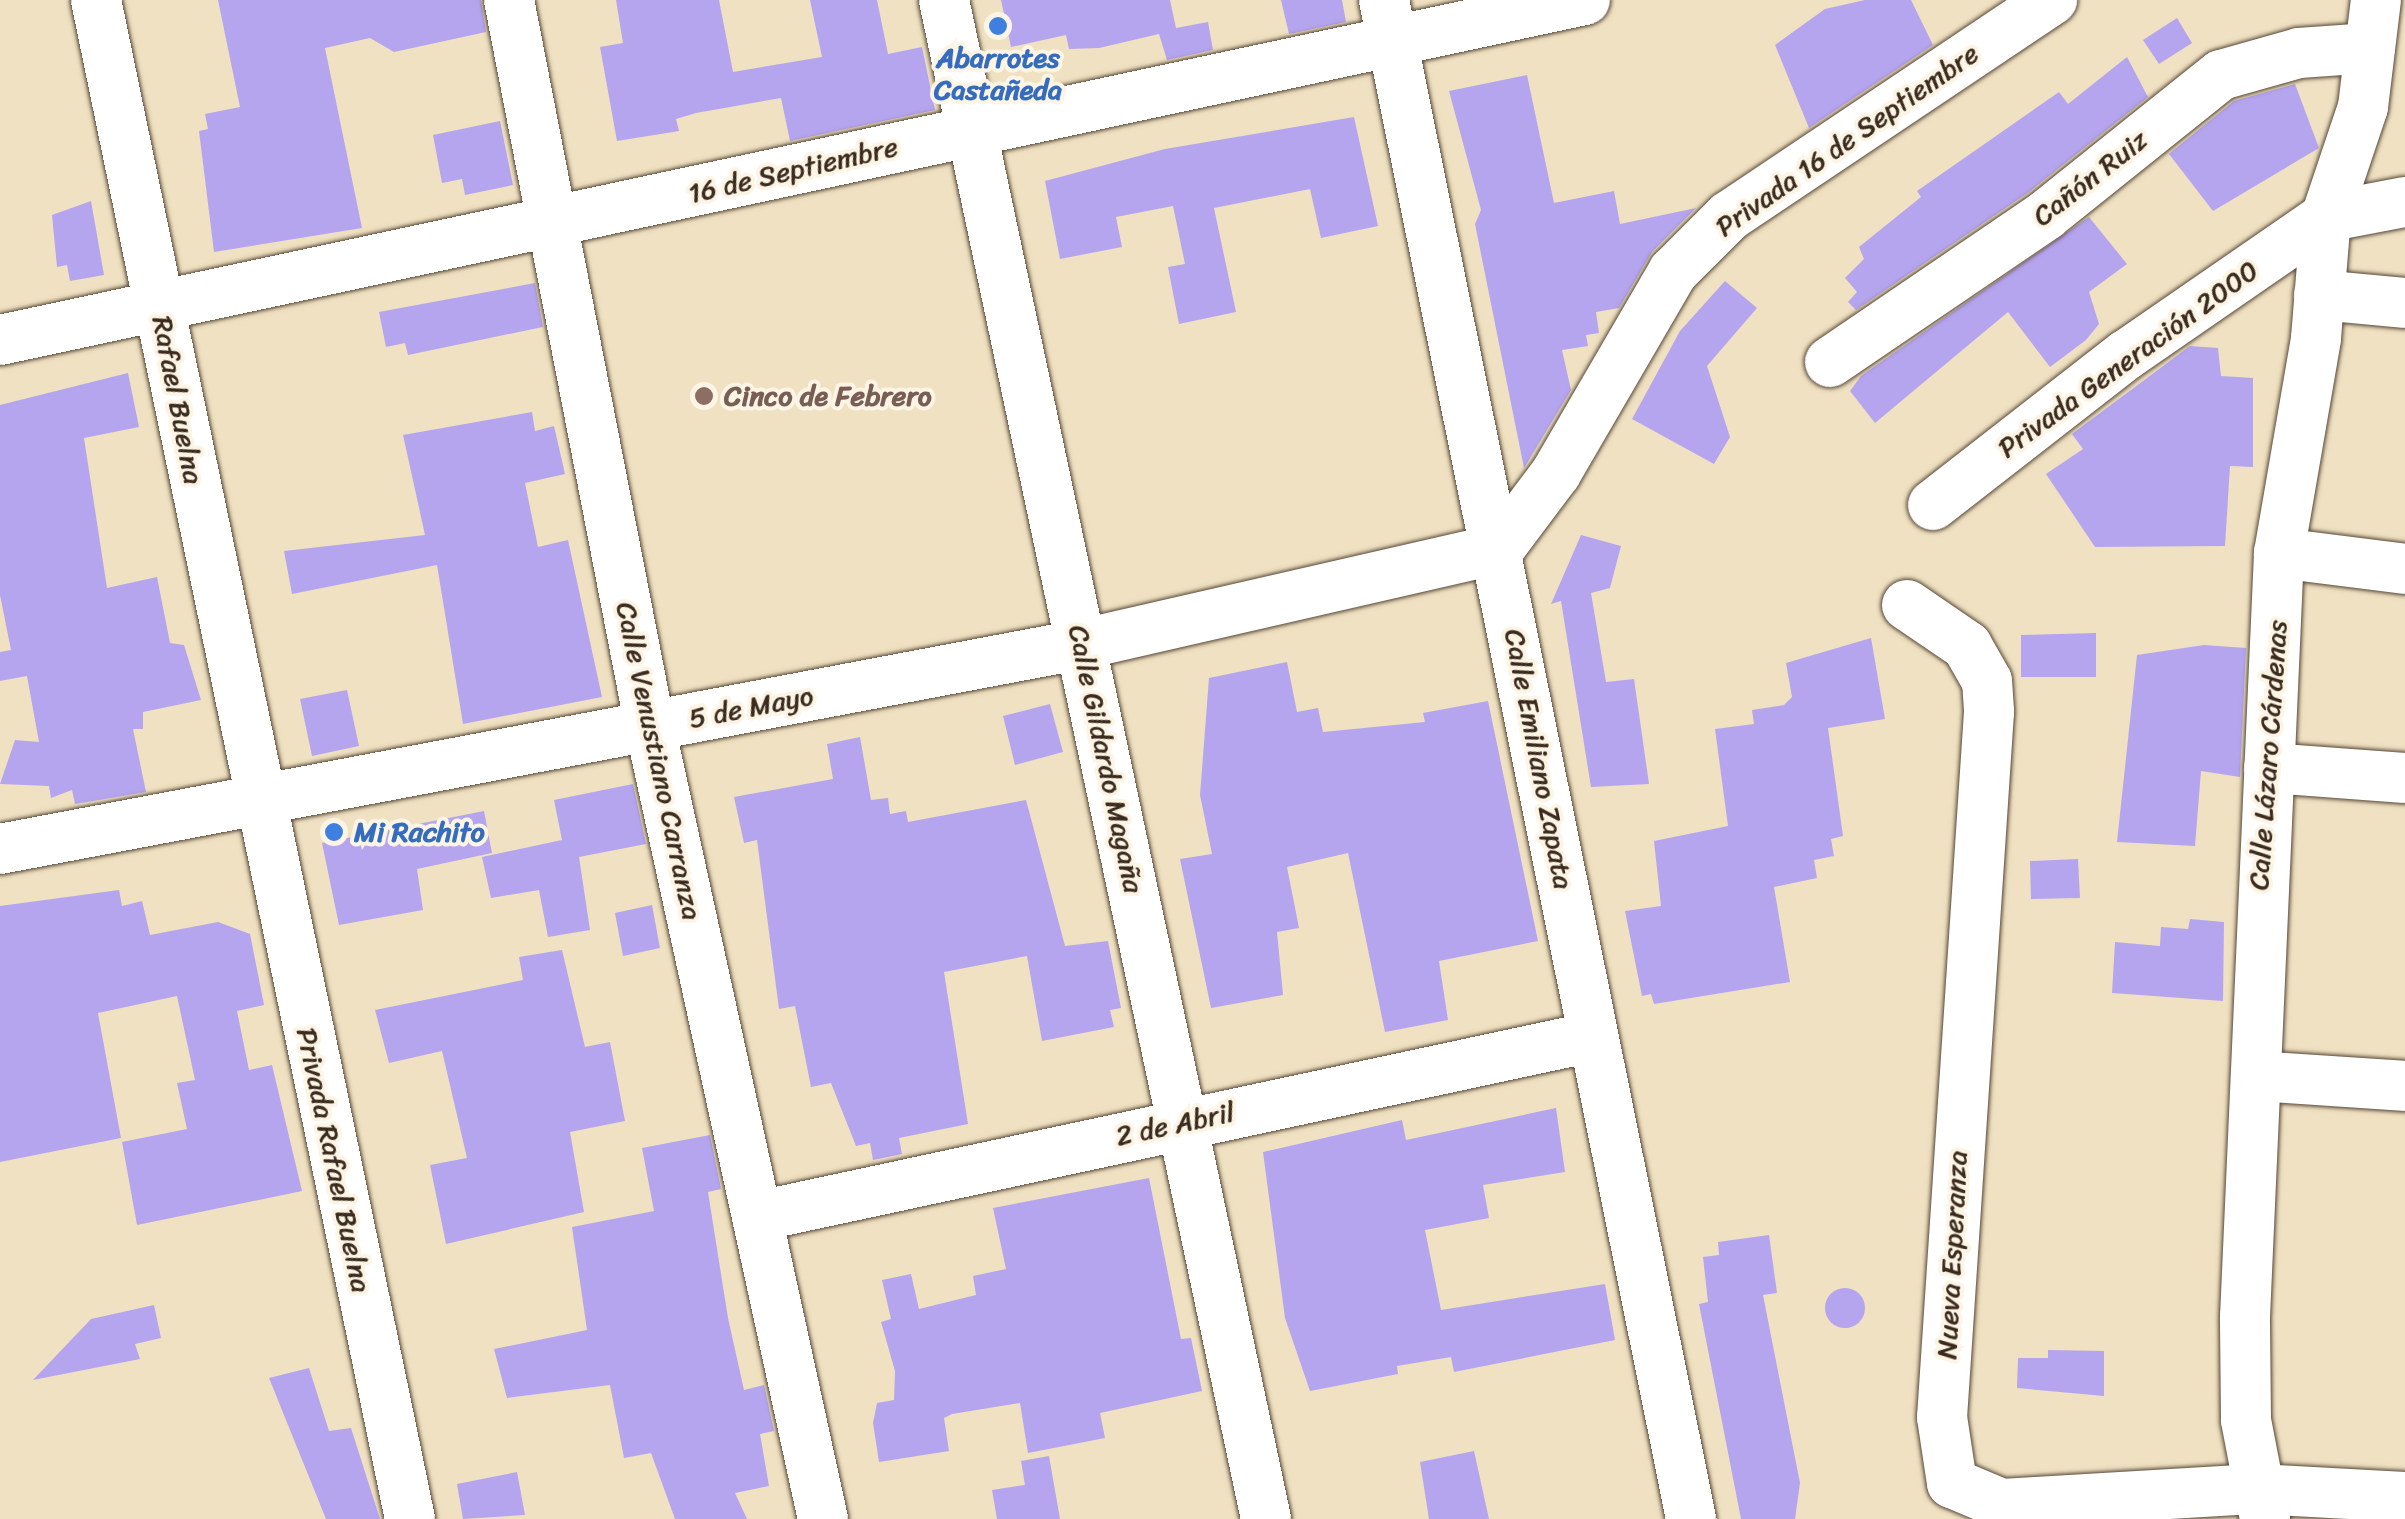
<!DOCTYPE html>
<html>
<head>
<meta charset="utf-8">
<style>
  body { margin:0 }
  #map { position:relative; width:2405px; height:1519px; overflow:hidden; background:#efe1c1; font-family:Sriracha,sans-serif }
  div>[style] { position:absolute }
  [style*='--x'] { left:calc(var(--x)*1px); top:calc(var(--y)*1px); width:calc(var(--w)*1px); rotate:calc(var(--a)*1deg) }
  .building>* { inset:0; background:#b5a5ef }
  .round { border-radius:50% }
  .roads { filter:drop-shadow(0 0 2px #564536) drop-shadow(0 0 2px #564536) }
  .minor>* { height:50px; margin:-25px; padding:0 25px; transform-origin:25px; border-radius:25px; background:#fff }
  .dots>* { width:28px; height:28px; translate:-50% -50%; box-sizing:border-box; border:5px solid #fcf5e5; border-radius:50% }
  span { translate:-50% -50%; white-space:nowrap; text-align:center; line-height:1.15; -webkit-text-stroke:8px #fcf5e5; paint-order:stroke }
  .shop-label { font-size:28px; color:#366cbe; font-weight:700 }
  .left { translate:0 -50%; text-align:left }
  .street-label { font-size:28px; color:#3b2a1e }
  .education-label { font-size:28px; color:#785e54; font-weight:700 }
</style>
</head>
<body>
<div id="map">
  <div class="building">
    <i style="clip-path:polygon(218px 0,481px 0,486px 32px,394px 52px,370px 38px,325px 48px,362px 228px,214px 252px,199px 131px,208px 129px,205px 114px,240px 107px)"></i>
    <i style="clip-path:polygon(616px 0,719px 0,733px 72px,822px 57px,810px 0,877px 0,888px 54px,922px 47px,935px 110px,790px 141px,781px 98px,696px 113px,676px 119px,679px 131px,617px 141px,600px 47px,623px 43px)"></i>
    <i style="clip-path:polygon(1001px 0,1170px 0,1176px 28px,1208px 22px,1213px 50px,1167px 60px,1159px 34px,1099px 48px,1069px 49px,1066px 35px,1011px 47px)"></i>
    <i style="clip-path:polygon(1281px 0,1342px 0,1346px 22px,1289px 34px)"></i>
    <i style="clip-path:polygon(1865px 0,1911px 0,1933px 45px,1809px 128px,1775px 45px,1825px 9px)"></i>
    <i style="clip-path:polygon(2177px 18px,2192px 43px,2159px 64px,2143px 40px)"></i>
    <i style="clip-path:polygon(2127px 57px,2148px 97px,2029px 192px,1856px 310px,1848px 302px,1857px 292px,1845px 278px,1864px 259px,1859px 247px,1921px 197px,1917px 191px,2059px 92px,2068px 104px)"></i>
    <i style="clip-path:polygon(1527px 75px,1554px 203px,1614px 191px,1620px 224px,1696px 208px,1652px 252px,1619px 308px,1596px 312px,1599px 333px,1586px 335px,1588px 346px,1562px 350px,1571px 390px,1524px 468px,1475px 224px,1481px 210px,1449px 91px)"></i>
    <i style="clip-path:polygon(2295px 84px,2319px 148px,2213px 211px,2169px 154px,2234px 101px)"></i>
    <i style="clip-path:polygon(1354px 117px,1378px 226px,1321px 238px,1310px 189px,1214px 208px,1236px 312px,1179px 324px,1168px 267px,1185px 264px,1173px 206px,1116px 217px,1122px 247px,1060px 259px,1045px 181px,1165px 149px)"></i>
    <i style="clip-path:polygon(500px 121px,513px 185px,465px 195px,462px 179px,442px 183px,433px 135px)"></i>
    <i style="clip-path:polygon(91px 201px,104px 275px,70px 281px,67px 265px,57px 267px,52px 215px)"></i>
    <i style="clip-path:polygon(2089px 217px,2127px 264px,2089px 292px,2099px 324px,2086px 340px,2050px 367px,2008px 312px,1875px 423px,1850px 391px,1861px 376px)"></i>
    <i style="clip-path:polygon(1725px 281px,1757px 308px,1707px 366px,1730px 437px,1714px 464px,1632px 419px,1680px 331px)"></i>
    <i style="clip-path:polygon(535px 283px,543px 327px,408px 355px,405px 343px,386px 347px,379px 312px)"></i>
    <i style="clip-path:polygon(2190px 346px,2218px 348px,2221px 376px,2253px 378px,2253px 467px,2230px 466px,2225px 546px,2095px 547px,2046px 474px,2083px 449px,2072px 434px)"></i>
    <i style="clip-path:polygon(128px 373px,139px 427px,84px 438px,107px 588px,157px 577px,170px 643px,184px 645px,201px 700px,143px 712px,143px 729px,133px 729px,146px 792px,75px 804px,72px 790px,51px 798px,49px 786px,0 784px,15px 740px,39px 742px,27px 676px,0 681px,0 652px,11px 650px,0 595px,0 405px)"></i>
    <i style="clip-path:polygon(532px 412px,535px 431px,554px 426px,565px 474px,525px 483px,538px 547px,568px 540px,602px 697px,463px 724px,437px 565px,292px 594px,284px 551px,425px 535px,403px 435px)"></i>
    <i style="clip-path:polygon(1581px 535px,1621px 546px,1610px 588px,1591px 593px,1606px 682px,1634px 679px,1649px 784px,1591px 787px,1561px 601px,1551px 604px)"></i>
    <i style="clip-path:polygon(2096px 633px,2096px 677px,2021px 677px,2021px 635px)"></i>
    <i style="clip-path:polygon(1871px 638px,1885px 719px,1828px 728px,1843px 836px,1831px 839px,1834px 856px,1814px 860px,1817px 878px,1774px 887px,1790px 982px,1654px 1004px,1651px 994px,1642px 996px,1625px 911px,1661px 906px,1654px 841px,1728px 826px,1715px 729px,1754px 724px,1752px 710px,1784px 705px,1792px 697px,1786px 663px)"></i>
    <i style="clip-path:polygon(2204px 645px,2246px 648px,2240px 777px,2201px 771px,2195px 846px,2117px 842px,2137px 655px)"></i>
    <i style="clip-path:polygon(1287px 662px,1297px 712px,1318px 708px,1323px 732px,1425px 722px,1423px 713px,1488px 701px,1538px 941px,1439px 961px,1448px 1020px,1385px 1032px,1348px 853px,1287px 867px,1299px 928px,1277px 932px,1283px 995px,1211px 1008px,1180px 859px,1212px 854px,1200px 795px,1209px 678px)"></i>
    <i style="clip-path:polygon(347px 690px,359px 746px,312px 756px,300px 699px)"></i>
    <i style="clip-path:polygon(1050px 704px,1063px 752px,1015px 765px,1003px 716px)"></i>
    <i style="clip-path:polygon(860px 737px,871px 800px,888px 798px,890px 814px,906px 811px,908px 822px,1026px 800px,1065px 946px,1108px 941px,1121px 1008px,1110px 1010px,1114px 1027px,1042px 1041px,1027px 956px,944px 972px,968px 1124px,899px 1138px,902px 1154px,873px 1160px,870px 1143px,856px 1146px,831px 1083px,811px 1087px,795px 1006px,779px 1009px,757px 840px,744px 843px,734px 797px,833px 779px,827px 744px)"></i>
    <i style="clip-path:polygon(633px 784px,646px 844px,579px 857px,590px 930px,548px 937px,539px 890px,491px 898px,482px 857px,562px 840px,554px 800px)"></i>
    <i style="clip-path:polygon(484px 811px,492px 853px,417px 869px,423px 910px,339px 925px,322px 843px)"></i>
    <i style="clip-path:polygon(2078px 859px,2080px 898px,2031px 899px,2030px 861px)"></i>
    <i style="clip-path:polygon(119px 890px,122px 906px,142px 901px,150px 935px,218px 922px,250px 934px,264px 1005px,237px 1011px,249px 1070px,272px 1065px,302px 1191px,137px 1225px,122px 1142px,187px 1129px,177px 1083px,195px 1080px,177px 996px,98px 1013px,121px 1138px,0 1162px,0 906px)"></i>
    <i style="clip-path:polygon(652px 905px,660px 948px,623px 956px,615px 913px)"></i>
    <i style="clip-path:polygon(2190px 919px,2224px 922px,2223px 1001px,2112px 993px,2115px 942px,2160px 946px,2161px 927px,2188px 929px)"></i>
    <i style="clip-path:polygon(562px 950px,585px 1047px,610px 1042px,625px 1121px,570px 1132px,584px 1212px,446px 1244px,430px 1165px,467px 1158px,442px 1051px,389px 1063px,375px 1010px,523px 980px,519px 957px)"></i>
    <i style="clip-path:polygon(1556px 1108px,1565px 1172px,1483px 1185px,1489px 1218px,1425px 1230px,1441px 1310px,1605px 1284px,1615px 1340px,1454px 1372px,1451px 1357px,1397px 1366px,1398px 1374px,1310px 1391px,1285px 1318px,1263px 1152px,1402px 1120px,1406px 1140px)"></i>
    <i style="clip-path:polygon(710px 1135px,721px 1189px,708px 1192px,728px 1318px,744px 1390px,764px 1385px,774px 1431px,760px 1434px,769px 1486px,735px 1493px,747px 1519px,675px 1519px,651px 1453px,624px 1458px,610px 1385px,507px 1398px,494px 1349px,587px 1330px,572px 1227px,654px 1211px,642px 1148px)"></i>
    <i style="clip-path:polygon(1149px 1178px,1181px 1339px,1191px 1338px,1202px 1391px,1100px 1413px,1105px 1438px,1028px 1453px,1020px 1403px,952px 1414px,944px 1418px,949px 1451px,879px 1462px,873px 1423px,877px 1403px,894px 1400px,895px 1371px,881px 1322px,891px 1319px,882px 1280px,911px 1274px,919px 1309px,976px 1295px,973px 1276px,1006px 1269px,993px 1208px)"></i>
    <i style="clip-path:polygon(1769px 1235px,1777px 1293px,1763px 1295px,1800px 1483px,1795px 1519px,1741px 1519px,1699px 1304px,1708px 1302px,1703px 1257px,1719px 1255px,1718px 1242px)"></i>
    <i class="round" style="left:1825px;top:1288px;width:40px;height:40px"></i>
    <i style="clip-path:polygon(154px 1305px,161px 1338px,135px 1344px,140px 1359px,33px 1380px,91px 1319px)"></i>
    <i style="clip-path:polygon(2048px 1350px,2104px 1351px,2104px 1396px,2017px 1388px,2018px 1358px,2048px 1358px)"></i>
    <i style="clip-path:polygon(309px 1368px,329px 1431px,351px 1428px,380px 1519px,326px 1519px,269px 1378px)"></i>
    <i style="clip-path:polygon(1474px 1451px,1489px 1519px,1429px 1519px,1420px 1462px)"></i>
    <i style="clip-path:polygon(1049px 1456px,1060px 1519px,997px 1519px,992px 1490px,1025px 1485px,1021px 1461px)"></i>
    <i style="clip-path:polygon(517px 1472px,525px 1515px,463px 1519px,457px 1484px)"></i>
  </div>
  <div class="roads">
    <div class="minor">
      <i style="--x:96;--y:0;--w:1551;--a:78.32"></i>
      <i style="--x:509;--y:0;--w:741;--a:79.02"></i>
      <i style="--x:650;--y:727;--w:811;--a:77.68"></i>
      <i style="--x:944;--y:0;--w:1553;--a:78.03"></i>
      <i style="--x:1384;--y:0;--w:1550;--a:78.57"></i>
      <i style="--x:2319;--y:295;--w:86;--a:5.3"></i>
      <i style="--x:0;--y:340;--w:1621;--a:-12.11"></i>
      <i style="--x:1830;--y:362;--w:261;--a:-34.2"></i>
      <i style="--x:2046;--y:215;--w:224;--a:-38.7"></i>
      <i style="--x:2221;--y:75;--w:81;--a:-15.8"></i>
      <i style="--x:2299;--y:53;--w:71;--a:-4"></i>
      <i style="--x:1933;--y:505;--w:244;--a:-37.9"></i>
      <i style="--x:2126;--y:355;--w:243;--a:-34.6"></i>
      <i style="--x:2326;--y:217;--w:80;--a:-10.8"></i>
      <i style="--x:2279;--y:553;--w:127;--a:7.2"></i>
      <i style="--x:1907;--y:605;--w:73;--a:34.3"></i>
      <i style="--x:1967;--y:646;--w:40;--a:60.3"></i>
      <i style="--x:1987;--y:681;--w:31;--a:86"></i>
      <i style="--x:1989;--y:712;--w:707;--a:93.81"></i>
      <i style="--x:1942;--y:1417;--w:67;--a:81.4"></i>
      <i style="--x:1952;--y:1483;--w:54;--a:22.8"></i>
      <i style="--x:2002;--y:1504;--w:255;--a:-3.4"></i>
      <i style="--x:2257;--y:1489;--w:148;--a:3.1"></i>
      <i style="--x:2269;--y:768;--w:136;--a:4.2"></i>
      <i style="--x:0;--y:849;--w:1102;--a:-10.72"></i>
      <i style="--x:1083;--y:644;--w:427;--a:-12.9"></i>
      <i style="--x:1499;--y:549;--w:95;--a:-53.1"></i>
      <i style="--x:1556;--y:473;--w:233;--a:-59.8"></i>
      <i style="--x:1673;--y:272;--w:79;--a:-45"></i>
      <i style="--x:1729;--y:216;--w:389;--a:-33.8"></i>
      <i style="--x:2256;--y:1076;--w:149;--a:3.8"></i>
      <i style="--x:759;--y:1216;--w:852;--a:-12.13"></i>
      <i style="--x:2265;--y:1519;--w:101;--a:-100.9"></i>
      <i style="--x:2246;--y:1420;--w:103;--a:-90.6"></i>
      <i style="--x:2245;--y:1317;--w:765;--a:-87.45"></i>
      <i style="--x:2279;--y:553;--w:218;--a:-80.2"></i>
      <i style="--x:2316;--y:338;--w:121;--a:-85.3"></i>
      <i style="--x:2326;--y:217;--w:116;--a:-71.4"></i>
      <i style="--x:2363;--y:107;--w:108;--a:-83.1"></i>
    </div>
  </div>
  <div class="dots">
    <i style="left:998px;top:26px;background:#3f7fe0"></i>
    <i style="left:704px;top:396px;background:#8d6e63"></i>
    <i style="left:334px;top:832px;background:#3f7fe0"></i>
  </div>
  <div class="shop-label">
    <span style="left:998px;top:74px">Abarrotes<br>Castañeda</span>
    <span class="left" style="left:354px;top:832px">Mi Rachito</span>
  </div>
  <div class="street-label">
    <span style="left:1847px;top:140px;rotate:-35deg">Privada 16 de Septiembre</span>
    <span style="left:793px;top:170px;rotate:-13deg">16 de Septiembre</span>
    <span style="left:2090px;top:178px;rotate:-38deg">Cañón Ruiz</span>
    <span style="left:2128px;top:359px;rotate:-36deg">Privada Generación 2000</span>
    <span style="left:178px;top:400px;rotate:79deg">Rafael Buelna</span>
    <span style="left:751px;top:707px;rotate:-11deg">5 de Mayo</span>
    <span style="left:2268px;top:755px;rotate:-86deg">Calle Lázaro Cárdenas</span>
    <span style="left:1106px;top:759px;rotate:78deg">Calle Gildardo Magaña</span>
    <span style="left:1539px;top:759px;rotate:79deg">Calle Emiliano Zapata</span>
    <span style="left:659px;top:761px;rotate:78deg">Calle Venustiano Carranza</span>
    <span style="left:1175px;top:1124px;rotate:-12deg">2 de Abril</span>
    <span style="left:334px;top:1160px;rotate:78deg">Privada Rafael Buelna</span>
    <span style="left:1952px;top:1255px;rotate:-87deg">Nueva Esperanza</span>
  </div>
  <div class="education-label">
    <span class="left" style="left:724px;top:396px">Cinco de Febrero</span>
  </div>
</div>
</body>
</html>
